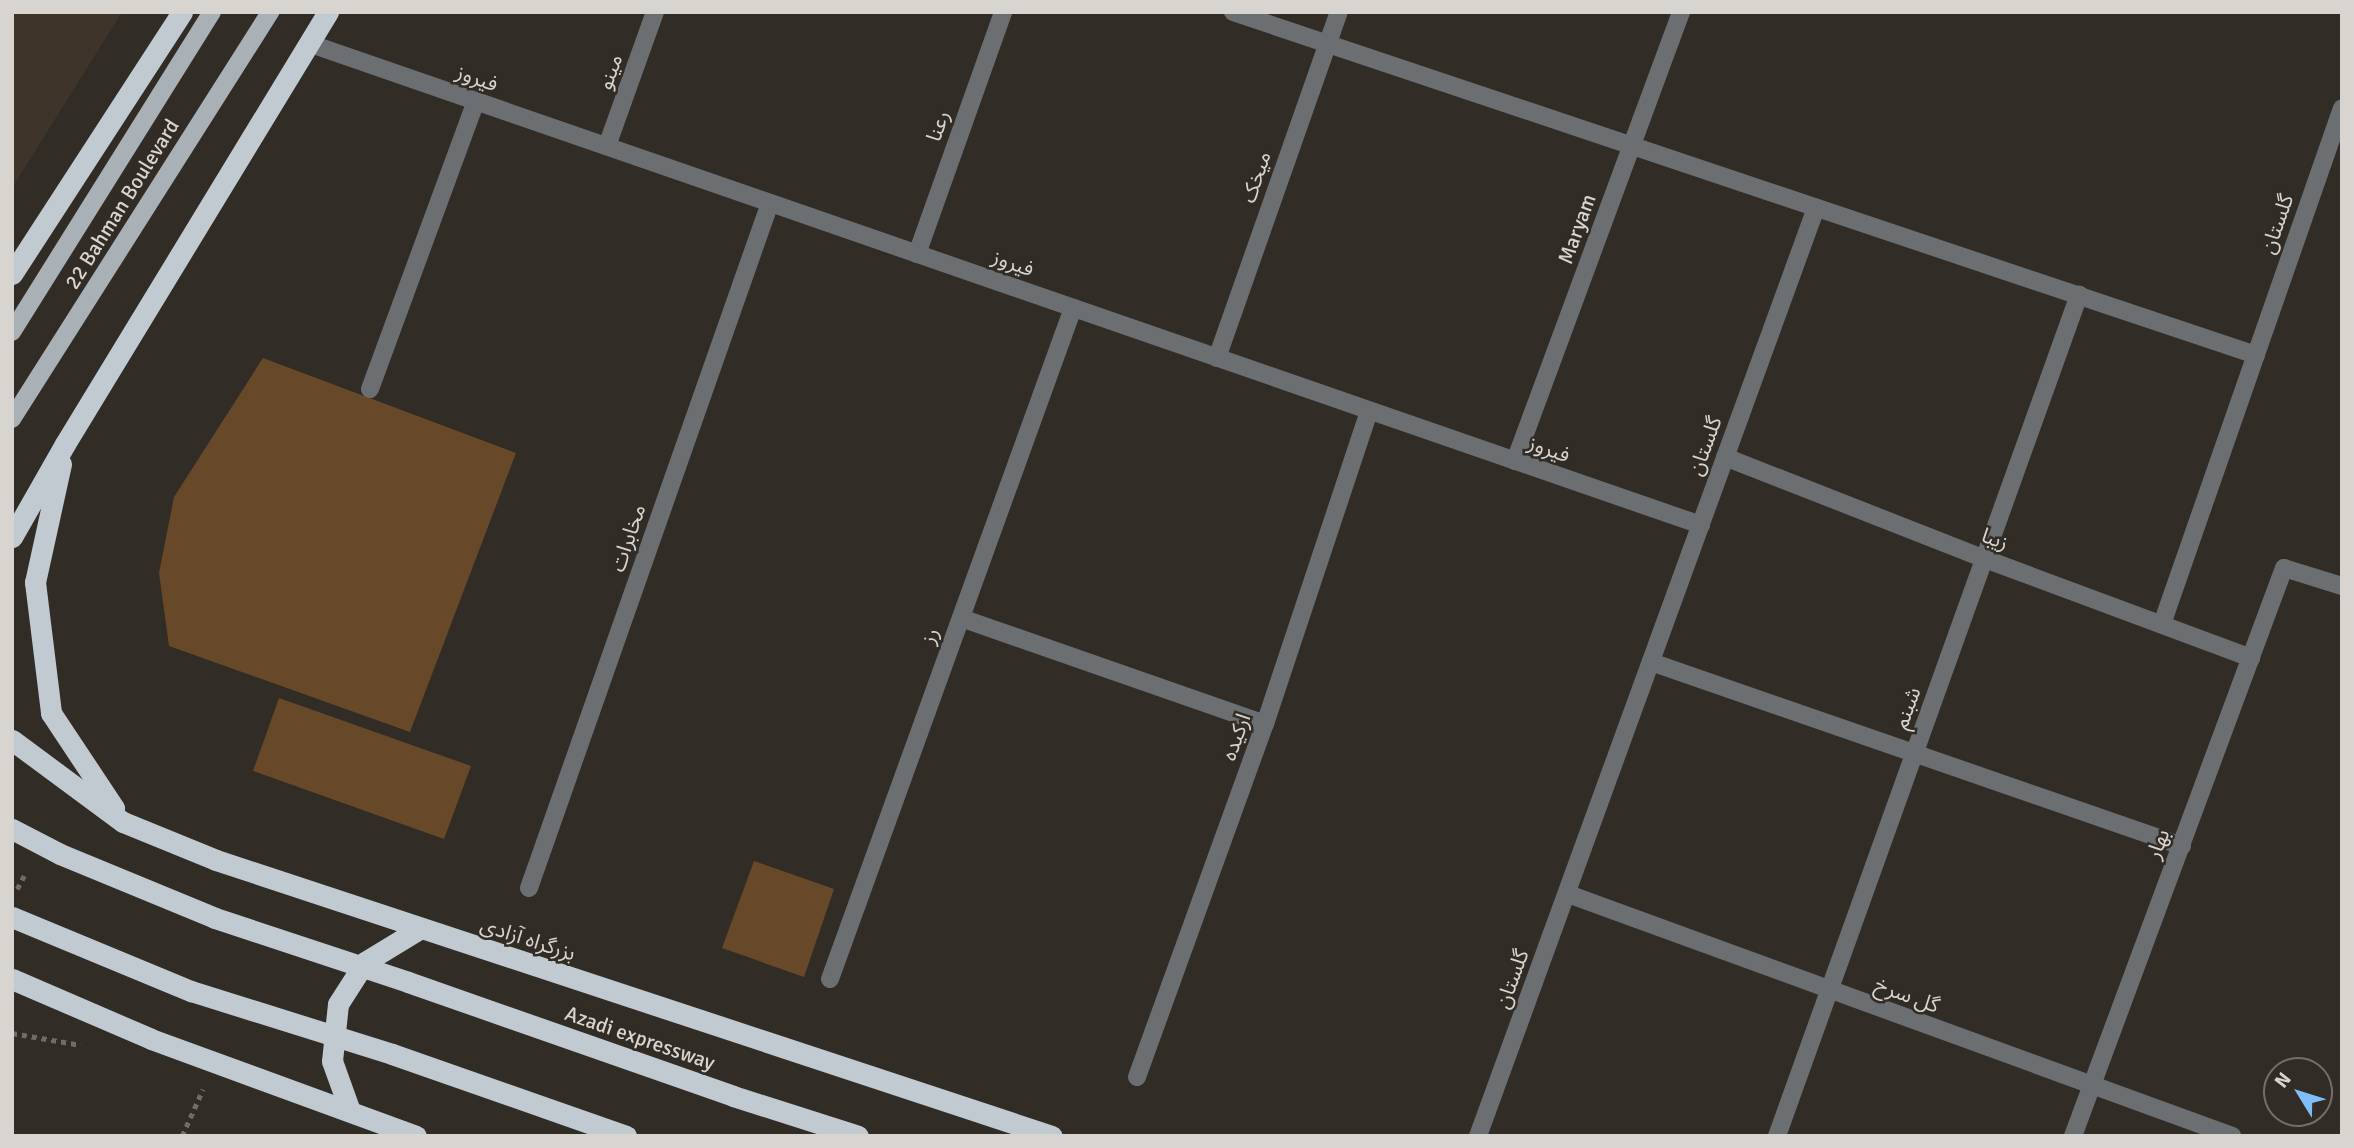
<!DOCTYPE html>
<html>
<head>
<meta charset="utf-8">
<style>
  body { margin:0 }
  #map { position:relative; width:2354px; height:1148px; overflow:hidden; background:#322c26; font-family:Signika,"Noto Sans Arabic",sans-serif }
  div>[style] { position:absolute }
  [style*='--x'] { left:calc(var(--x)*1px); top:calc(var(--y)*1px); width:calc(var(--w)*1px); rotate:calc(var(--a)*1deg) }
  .built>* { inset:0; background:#3f3429 }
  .building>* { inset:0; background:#674929 }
  .path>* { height:4.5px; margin-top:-2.25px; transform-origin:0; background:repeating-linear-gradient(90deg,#716c67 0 5px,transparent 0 10px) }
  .minor>* { height:18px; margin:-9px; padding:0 9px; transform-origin:9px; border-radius:9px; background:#6c6f72 }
  .major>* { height:18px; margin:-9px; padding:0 9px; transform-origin:9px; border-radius:9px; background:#a9b0b6 }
  .highway>* { height:21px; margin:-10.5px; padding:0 10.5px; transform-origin:10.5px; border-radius:10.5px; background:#c1c9d1 }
  .highway-bridge>* { height:21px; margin:-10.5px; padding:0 10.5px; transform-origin:10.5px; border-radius:10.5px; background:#c1c9d1 }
  span { translate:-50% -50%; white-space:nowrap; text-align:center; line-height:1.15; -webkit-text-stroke:5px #322c26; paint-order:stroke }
  .street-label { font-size:21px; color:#d8d4d0 }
  .frame { position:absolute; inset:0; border:14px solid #d8d4d0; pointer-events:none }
  .north { position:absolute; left:2263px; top:1057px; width:70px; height:70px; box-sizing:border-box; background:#322c26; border:2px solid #746f6a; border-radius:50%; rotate:308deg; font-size:19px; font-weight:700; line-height:28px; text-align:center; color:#d8d4d0 }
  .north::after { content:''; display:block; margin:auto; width:24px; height:32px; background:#7fbdf9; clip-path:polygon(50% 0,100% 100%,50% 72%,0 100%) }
</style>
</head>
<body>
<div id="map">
  <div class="built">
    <i style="clip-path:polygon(12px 12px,122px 12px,12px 188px)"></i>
  </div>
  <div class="building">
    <i style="clip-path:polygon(263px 358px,516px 453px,410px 732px,169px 646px,159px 573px,174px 497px)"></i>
    <i style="clip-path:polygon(279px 698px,471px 766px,444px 839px,253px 771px)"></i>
    <i style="clip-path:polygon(754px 861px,834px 889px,804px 977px,722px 948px)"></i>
  </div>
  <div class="path">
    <i style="--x:17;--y:889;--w:19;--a:-62"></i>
    <i style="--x:12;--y:1033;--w:70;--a:9.9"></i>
    <i style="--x:182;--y:1136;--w:51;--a:-65.9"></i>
  </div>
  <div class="minor">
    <i style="--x:1233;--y:12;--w:1079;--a:18.54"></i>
    <i style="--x:311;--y:44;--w:1471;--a:19.09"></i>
    <i style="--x:607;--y:146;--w:142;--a:-70.3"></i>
    <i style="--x:917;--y:254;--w:257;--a:-70.4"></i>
    <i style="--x:1217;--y:358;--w:367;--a:-70.6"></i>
    <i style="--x:370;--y:389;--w:307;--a:-69.8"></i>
    <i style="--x:1725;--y:457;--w:279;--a:21.4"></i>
    <i style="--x:1985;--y:559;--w:284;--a:20.4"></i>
    <i style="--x:1515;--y:461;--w:479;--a:-69.7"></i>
    <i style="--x:961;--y:618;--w:322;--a:19.2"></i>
    <i style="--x:2162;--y:624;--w:546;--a:-70.77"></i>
    <i style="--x:1651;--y:662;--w:562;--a:19.11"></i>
    <i style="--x:529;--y:888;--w:726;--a:-70.62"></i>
    <i style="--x:1568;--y:894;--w:707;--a:20.02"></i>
    <i style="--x:830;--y:979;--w:714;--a:-70.09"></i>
    <i style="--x:1137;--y:1077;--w:375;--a:-70.1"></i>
    <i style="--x:1265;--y:724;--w:330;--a:-71.6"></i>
    <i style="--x:1478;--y:1136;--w:988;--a:-69.99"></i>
    <i style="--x:1777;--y:1136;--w:894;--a:-70.25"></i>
    <i style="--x:2073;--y:1136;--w:606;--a:-69.62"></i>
    <i style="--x:2284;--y:568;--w:61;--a:17.2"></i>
  </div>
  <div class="major">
    <i style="--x:12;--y:332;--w:377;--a:-58"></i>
    <i style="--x:12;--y:419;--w:482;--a:-57.6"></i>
  </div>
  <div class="highway">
    <i style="--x:12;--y:274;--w:312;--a:-57"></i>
    <i style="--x:61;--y:464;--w:121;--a:102.4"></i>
    <i style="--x:35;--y:582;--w:132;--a:83"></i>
    <i style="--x:51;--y:713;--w:114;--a:56.4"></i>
    <i style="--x:12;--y:537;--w:107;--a:-60.3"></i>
    <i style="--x:65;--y:444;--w:506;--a:-58.67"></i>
    <i style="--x:12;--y:740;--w:138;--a:36.5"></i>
    <i style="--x:123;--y:822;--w:100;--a:22.2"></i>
    <i style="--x:216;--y:860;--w:880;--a:18.27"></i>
    <i style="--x:12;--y:979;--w:151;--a:23.3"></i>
    <i style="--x:151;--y:1039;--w:282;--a:20.1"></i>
    <i style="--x:408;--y:982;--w:344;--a:19.3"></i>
    <i style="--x:733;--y:1096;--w:131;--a:17.7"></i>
    <i style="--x:392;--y:1054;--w:248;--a:19.3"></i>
    <i style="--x:350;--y:1111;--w:53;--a:-109.8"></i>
    <i style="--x:332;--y:1061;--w:57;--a:-84"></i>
    <i style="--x:338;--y:1004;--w:50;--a:-57.3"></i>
    <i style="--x:365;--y:962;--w:63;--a:-31.4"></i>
  </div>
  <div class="highway-bridge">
    <i style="--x:12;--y:829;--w:54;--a:27.5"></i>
    <i style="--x:60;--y:854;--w:168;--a:22.4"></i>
    <i style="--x:215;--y:918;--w:203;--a:18.3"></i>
    <i style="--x:12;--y:917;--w:194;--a:22.5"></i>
    <i style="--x:191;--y:991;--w:211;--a:17.4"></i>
  </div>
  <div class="street-label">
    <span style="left:610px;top:72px;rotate:-70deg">مینو</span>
    <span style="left:477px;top:78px;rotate:19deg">فیروز</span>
    <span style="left:938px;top:126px;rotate:-70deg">رعنا</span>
    <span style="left:1256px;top:177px;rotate:-71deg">میخک</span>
    <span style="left:122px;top:204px;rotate:-58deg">22 Bahman Boulevard</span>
    <span style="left:2277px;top:224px;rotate:-71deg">گلستان</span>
    <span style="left:1577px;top:229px;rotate:-70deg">Maryam</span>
    <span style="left:1013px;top:263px;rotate:19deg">فیروز</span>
    <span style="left:1705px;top:446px;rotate:-70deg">گلستان</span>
    <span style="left:1549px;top:449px;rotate:19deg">فیروز</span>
    <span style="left:628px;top:538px;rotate:-71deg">مخابرات</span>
    <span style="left:1995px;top:539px;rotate:21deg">زیبا</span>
    <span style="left:930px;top:636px;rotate:-70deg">رز</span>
    <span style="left:1907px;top:708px;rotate:-70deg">شبنم</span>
    <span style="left:1236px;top:737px;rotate:-70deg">ارکیده</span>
    <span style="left:2158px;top:844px;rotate:-69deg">بهار</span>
    <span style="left:528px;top:939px;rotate:18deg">بزرگراه آزادی</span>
    <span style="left:1512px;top:979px;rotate:-70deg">گلستان</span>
    <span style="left:1907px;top:995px;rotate:20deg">گل سرخ</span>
    <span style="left:640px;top:1038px;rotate:19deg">Azadi expressway</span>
  </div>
  <div class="frame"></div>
  <div class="north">N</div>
</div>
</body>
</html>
